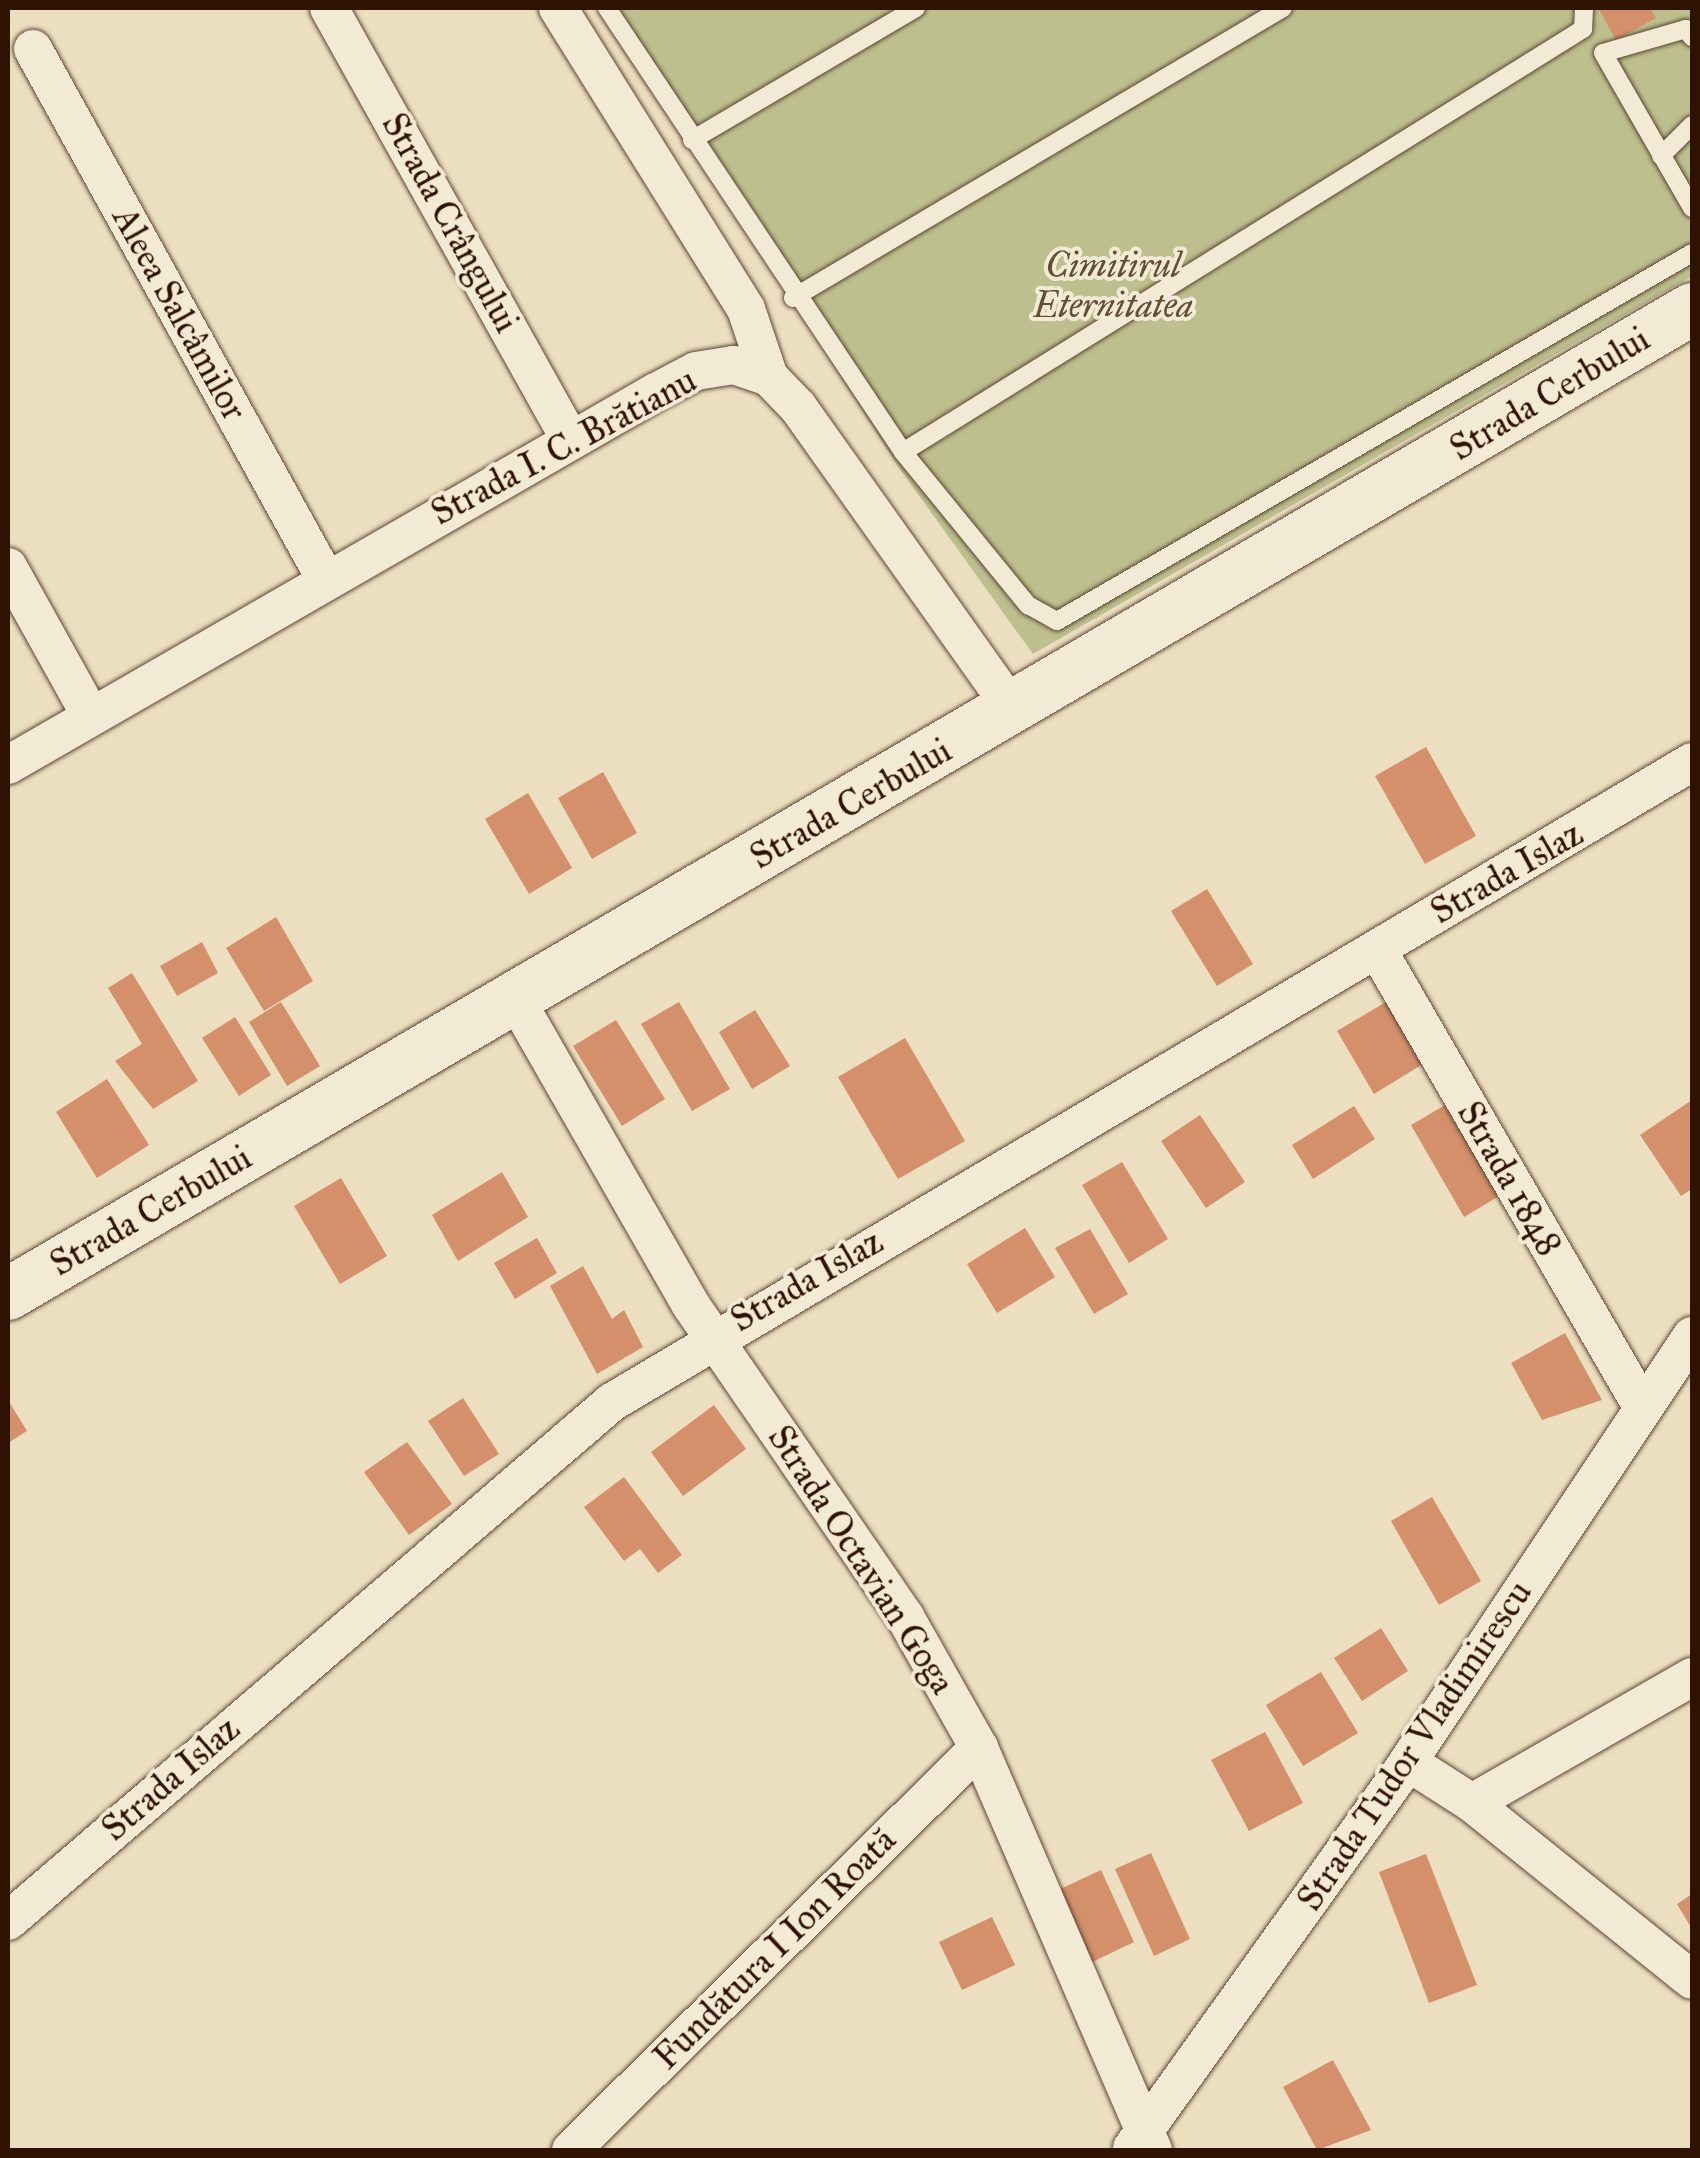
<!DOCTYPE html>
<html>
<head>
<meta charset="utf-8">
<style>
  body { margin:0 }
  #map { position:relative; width:1700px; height:2158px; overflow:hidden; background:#ecdfc0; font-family:"IM FELL Great Primer",serif }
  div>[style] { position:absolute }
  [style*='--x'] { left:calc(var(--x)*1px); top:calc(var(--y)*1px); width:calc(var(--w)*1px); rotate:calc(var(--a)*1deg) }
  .green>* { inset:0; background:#bdc08e }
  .building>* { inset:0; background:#d48f6b }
  .roads { filter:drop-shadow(0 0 2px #5f4532) drop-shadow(0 0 2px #5f4532) }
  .lane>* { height:18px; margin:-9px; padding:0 9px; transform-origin:9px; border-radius:9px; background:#f3ead6 }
  .street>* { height:38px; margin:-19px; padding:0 19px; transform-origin:19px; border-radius:19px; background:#f3ead6 }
  .secondary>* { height:52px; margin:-26px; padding:0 26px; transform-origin:26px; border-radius:26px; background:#f3ead6 }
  span { translate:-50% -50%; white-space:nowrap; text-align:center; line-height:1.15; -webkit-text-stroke:8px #f3ead6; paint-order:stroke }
  .street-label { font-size:35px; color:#301202 }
  .park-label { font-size:35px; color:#614f33; font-style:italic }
  .frame { position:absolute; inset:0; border:10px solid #301202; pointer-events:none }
</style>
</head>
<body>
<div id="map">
  <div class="green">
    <i style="clip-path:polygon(606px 8px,1692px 8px,1692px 276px,1033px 654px,897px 465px)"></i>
  </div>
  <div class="building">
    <i style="clip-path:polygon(1598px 8px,1650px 8px,1656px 18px,1616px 40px)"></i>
    <i style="clip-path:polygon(1426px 747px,1476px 836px,1425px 864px,1375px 776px)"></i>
    <i style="clip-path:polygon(603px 772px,637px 833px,592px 859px,558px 798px)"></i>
    <i style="clip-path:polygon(528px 793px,572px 868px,529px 894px,485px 819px)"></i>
    <i style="clip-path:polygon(1207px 889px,1253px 964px,1217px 986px,1171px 911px)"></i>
    <i style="clip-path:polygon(276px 917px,313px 981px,264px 1011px,226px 948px)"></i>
    <i style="clip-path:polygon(202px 942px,218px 973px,177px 996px,160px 966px)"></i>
    <i style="clip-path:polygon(132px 973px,198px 1081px,153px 1109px,115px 1061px,142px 1044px,108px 988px)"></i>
    <i style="clip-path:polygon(281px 1002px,320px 1066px,287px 1086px,249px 1022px)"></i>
    <i style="clip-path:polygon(679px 1002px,730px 1089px,692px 1111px,641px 1024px)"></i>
    <i style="clip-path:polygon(1386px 1002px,1423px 1064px,1374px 1094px,1337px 1031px)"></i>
    <i style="clip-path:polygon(755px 1010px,790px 1066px,752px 1089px,719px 1032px)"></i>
    <i style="clip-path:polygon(235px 1017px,271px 1075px,239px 1096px,202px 1038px)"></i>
    <i style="clip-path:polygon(616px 1020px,665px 1099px,622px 1126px,573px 1046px)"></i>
    <i style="clip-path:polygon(905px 1038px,965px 1141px,898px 1179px,838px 1077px)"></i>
    <i style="clip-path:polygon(107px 1079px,149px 1145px,97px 1178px,56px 1112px)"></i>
    <i style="clip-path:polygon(1692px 1100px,1692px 1189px,1681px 1196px,1640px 1135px)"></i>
    <i style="clip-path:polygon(1447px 1104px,1501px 1195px,1464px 1217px,1411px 1125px)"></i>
    <i style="clip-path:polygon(1354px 1106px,1375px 1139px,1313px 1179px,1292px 1145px)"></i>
    <i style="clip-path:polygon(1200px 1115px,1245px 1182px,1206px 1208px,1161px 1141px)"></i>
    <i style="clip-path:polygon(1122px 1162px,1168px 1239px,1129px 1263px,1082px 1185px)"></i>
    <i style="clip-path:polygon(502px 1172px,528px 1217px,458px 1261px,432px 1215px)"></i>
    <i style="clip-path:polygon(341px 1178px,387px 1256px,340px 1284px,294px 1206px)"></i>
    <i style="clip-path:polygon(1025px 1228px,1055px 1277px,997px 1313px,967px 1264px)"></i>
    <i style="clip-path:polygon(1090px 1229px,1128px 1294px,1094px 1314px,1055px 1248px)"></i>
    <i style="clip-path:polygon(537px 1238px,557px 1273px,515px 1299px,494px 1263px)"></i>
    <i style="clip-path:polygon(583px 1266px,612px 1319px,624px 1310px,643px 1347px,597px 1374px,550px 1286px)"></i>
    <i style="clip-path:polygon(1565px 1333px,1602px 1400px,1542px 1420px,1511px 1363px)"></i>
    <i style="clip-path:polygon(463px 1398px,499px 1454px,464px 1476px,428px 1421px)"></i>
    <i style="clip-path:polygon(8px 1400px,27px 1431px,8px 1443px)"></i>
    <i style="clip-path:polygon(714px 1405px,746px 1449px,683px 1496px,651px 1452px)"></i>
    <i style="clip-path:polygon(407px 1442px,452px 1504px,409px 1535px,364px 1472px)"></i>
    <i style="clip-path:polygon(624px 1477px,682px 1555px,658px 1573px,640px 1549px,624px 1561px,584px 1507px)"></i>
    <i style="clip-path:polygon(1432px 1497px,1481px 1581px,1439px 1605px,1391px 1521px)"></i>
    <i style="clip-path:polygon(1381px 1628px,1408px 1671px,1362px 1701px,1334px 1658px)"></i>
    <i style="clip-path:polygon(1321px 1672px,1358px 1733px,1303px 1766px,1266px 1705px)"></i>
    <i style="clip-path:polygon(1265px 1732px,1303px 1803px,1249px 1831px,1211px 1760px)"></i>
    <i style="clip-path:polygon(1151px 1853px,1190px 1939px,1154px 1956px,1115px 1869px)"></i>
    <i style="clip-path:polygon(1426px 1854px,1477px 1985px,1429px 2003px,1379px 1872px)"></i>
    <i style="clip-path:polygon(1101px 1870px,1134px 1942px,1088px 1964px,1054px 1892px)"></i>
    <i style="clip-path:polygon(1692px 1894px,1692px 1929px,1677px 1904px)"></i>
    <i style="clip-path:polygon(992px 1917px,1015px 1965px,962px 1990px,939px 1942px)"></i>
    <i style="clip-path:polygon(1333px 2060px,1371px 2130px,1317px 2150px,1283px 2087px)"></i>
  </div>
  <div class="roads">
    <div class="lane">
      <i style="--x:607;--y:8;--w:534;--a:56.31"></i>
      <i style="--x:903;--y:452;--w:198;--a:50.8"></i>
      <i style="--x:1028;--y:605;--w:33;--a:29"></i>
      <i style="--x:1057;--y:621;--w:734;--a:-30.09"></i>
      <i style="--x:1692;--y:37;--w:10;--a:-127"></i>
      <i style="--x:1686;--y:29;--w:86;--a:163.9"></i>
      <i style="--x:1603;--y:53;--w:179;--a:60.1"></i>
      <i style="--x:692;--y:140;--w:260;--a:-30.5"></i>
      <i style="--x:1661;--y:156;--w:44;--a:-45"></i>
      <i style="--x:793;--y:298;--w:569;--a:-30.62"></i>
      <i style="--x:903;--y:452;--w:801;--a:-31.88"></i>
      <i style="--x:1583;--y:29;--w:21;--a:-87"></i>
    </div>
    <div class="street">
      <i style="--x:329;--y:8;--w:494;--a:60.8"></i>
      <i style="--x:558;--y:8;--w:355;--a:58"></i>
      <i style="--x:746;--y:309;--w:72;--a:71.3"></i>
      <i style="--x:33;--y:49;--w:604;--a:61.1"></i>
      <i style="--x:8;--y:567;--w:171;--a:60.9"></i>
      <i style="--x:8;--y:765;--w:748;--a:-29.93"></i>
      <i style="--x:656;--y:392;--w:45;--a:-27.7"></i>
      <i style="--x:696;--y:371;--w:38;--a:-9"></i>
      <i style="--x:734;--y:365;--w:37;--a:19"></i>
      <i style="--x:769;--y:377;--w:42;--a:46"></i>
      <i style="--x:798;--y:407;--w:372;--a:54.6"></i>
      <i style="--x:1377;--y:949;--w:531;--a:59.91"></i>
      <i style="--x:515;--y:998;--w:353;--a:60.2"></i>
      <i style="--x:690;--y:1304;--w:380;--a:55.5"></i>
      <i style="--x:905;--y:1617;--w:150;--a:60.5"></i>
      <i style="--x:979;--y:1748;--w:438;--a:66.6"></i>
      <i style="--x:1408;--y:1762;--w:76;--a:32.6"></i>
      <i style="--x:1472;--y:1803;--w:254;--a:-29.8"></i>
      <i style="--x:1472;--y:1803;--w:282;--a:38.8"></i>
      <i style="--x:8;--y:1921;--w:796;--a:-40.67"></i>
      <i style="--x:612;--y:1402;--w:1255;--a:-30.65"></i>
      <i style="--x:1132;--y:2148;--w:475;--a:-54.4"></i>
      <i style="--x:1408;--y:1762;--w:512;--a:-56.31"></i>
      <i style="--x:571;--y:2150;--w:573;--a:-44.58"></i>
    </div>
    <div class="secondary">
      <i style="--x:8;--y:1294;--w:1951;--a:-30.32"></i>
    </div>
  </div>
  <div class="street-label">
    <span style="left:450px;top:223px;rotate:61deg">Strada Crângului</span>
    <span style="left:179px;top:314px;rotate:61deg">Aleea Salcâmilor</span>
    <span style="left:1550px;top:394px;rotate:-31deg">Strada Cerbului</span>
    <span style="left:564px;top:447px;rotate:-28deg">Strada I. C. Brătianu</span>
    <span style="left:851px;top:804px;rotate:-30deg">Strada Cerbului</span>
    <span style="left:1507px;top:873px;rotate:-30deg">Strada Islaz</span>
    <span style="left:1509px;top:1179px;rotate:60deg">Strada 1848</span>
    <span style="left:151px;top:1211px;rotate:-30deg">Strada Cerbului</span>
    <span style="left:807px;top:1281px;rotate:-30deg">Strada Islaz</span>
    <span style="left:861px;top:1560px;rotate:57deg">Strada Octavian Goga</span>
    <span style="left:1415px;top:1746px;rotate:-56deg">Strada Tudor Vladimirescu</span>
    <span style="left:171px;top:1779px;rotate:-41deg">Strada Islaz</span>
    <span style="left:775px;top:1949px;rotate:-45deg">Fundătura I Ion Roată</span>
  </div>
  <div class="park-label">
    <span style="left:1113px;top:286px">Cimitirul<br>Eternitatea</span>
  </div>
  <div class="frame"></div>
</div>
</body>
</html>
